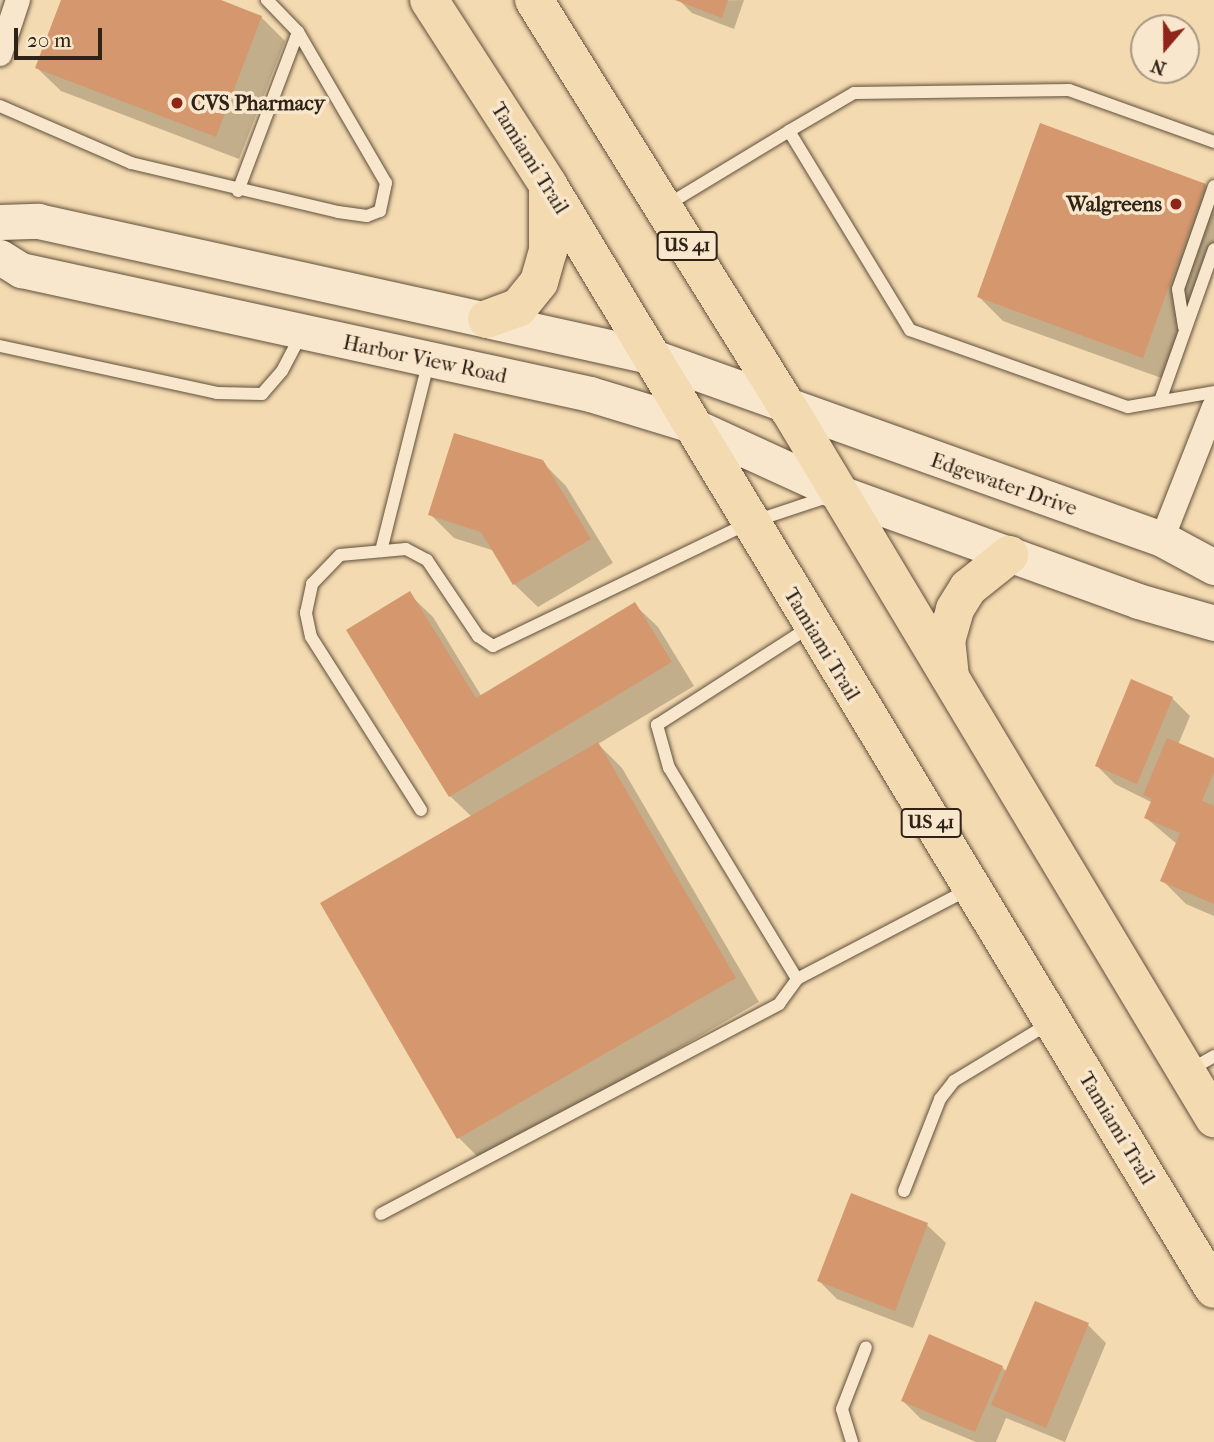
<!DOCTYPE html>
<html>
<head>
<meta charset="utf-8">
<style>
  body { margin:0 }
  #map { position:relative; width:1214px; height:1442px; overflow:hidden; background:#f4dab0; font-family:"IM FELL French Canon",serif }
  div>[style] { position:absolute }
  [style*='--x'] { left:calc(var(--x)*1px); top:calc(var(--y)*1px); width:calc(var(--w)*1px); rotate:calc(var(--a)*1deg) }
  .shadow>* { inset:0; background:#0003 }
  .building>* { inset:0; background:#d4976e }
  .roads { filter:drop-shadow(0 0 2px #60503c) drop-shadow(0 0 2px #60503c) }
  .lane>* { height:12px; margin:-6px; padding:0 6px; transform-origin:6px; border-radius:6px; background:#f8e7cc }
  .street>* { height:24px; margin:-12px; padding:0 12px; transform-origin:12px; border-radius:12px; background:#f8e7cc }
  .secondary>* { height:35px; margin:-17.5px; padding:0 17.5px; transform-origin:17.5px; border-radius:17.5px; background:#f8e7cc }
  .primary>* { height:38px; margin:-19px; padding:0 19px; transform-origin:19px; border-radius:19px; background:#f4dab0 }
  .dots>* { width:19px; height:19px; translate:-50% -50%; box-sizing:border-box; border:4px solid #f8e7cc; border-radius:50% }
  span { translate:-50% -50%; white-space:nowrap; text-align:center; line-height:1.15; -webkit-text-stroke:7px #f8e7cc; paint-order:stroke }
  .shield-label span { padding:2px 5px; background:#f8e7cc; border:2px solid; border-radius:5px; -webkit-text-stroke-width:0 }
  .shield-label { font-size:19px; color:#2f2216; font-weight:700 }
  .poi-label { font-size:21px; color:#2f2216; font-weight:700 }
  .left { translate:0 -50%; text-align:left }
  .right { translate:-100% -50%; text-align:right }
  .street-label { font-size:21px; color:#2f2216 }
  .north { position:absolute; left:1130px; top:14px; width:70px; height:70px; box-sizing:border-box; background:#f8e7cc; border:2px solid #a89883; border-radius:50%; rotate:200deg; font-size:19px; font-weight:700; line-height:28px; text-align:center; color:#2f2216 }
  .north::after { content:''; display:block; margin:auto; width:24px; height:32px; background:#8f2418; clip-path:polygon(50% 0,100% 100%,50% 72%,0 100%) }
  .scale { position:absolute; left:14px; top:28px; width:88px; height:32px; box-sizing:border-box; border:4px solid #2f2216; border-top:0; padding-left:9px; font-size:21px; line-height:24px; white-space:nowrap; color:#2f2216; -webkit-text-stroke:5px #f8e7cc; paint-order:stroke }
</style>
</head>
<body>
<div id="map">
  <div class="shadow">
    <i style="clip-path:polygon(63px 0,216px 0,261px 17px,285px 41px,239px 159px,61px 91px,37px 68px)"></i>
    <i style="clip-path:polygon(744px 0,734px 29px,692px 13px,680px 1px)"></i>
    <i style="clip-path:polygon(1205px 185px,1214px 194px,1214px 250px,1167px 380px,1003px 321px,979px 297px)"></i>
    <i style="clip-path:polygon(542px 462px,566px 486px,613px 563px,538px 607px,514px 584px,495px 551px,454px 538px,430px 514px)"></i>
    <i style="clip-path:polygon(409px 594px,433px 617px,482px 697px,634px 604px,658px 627px,694px 686px,598px 744px,622px 768px,759px 1002px,482px 1161px,459px 1138px,472px 817px,450px 796px)"></i>
    <i style="clip-path:polygon(1172px 698px,1190px 716px,1178px 745px,1214px 760px,1214px 916px,1186px 904px,1162px 880px,1178px 845px,1146px 818px,1153px 803px,1115px 784px,1097px 766px)"></i>
    <i style="clip-path:polygon(852px 1196px,927px 1225px,946px 1243px,913px 1328px,837px 1299px,819px 1281px)"></i>
    <i style="clip-path:polygon(1088px 1325px,1106px 1343px,1065px 1442px,1006px 1418px,996px 1442px,976px 1442px,921px 1419px,903px 1401px,1002px 1367px,1007px 1372px)"></i>
  </div>
  <div class="building">
    <i style="clip-path:polygon(61px 0,221px 0,262px 16px,216px 137px,35px 68px)"></i>
    <i style="clip-path:polygon(675px 0,728px 0,722px 18px)"></i>
    <i style="clip-path:polygon(1040px 123px,1206px 184px,1143px 358px,977px 297px)"></i>
    <i style="clip-path:polygon(454px 433px,543px 460px,591px 539px,513px 585px,481px 532px,428px 515px)"></i>
    <i style="clip-path:polygon(410px 591px,476px 698px,635px 602px,672px 662px,449px 797px,346px 630px)"></i>
    <i style="clip-path:polygon(1131px 679px,1173px 697px,1137px 784px,1095px 766px)"></i>
    <i style="clip-path:polygon(1167px 738px,1214px 758px,1214px 772px,1202px 801px,1214px 806px,1214px 904px,1160px 881px,1180px 833px,1144px 818px,1152px 799px,1143px 795px)"></i>
    <i style="clip-path:polygon(598px 742px,736px 978px,457px 1139px,320px 903px)"></i>
    <i style="clip-path:polygon(851px 1193px,928px 1223px,895px 1311px,817px 1281px)"></i>
    <i style="clip-path:polygon(1035px 1301px,1089px 1323px,1046px 1428px,991px 1405px)"></i>
    <i style="clip-path:polygon(929px 1334px,1003px 1366px,975px 1432px,901px 1401px)"></i>
  </div>
  <div class="roads">
    <div class="lane">
      <i style="--x:0;--y:106;--w:143;--a:23.5"></i>
      <i style="--x:131;--y:163;--w:213;--a:13.3"></i>
      <i style="--x:338;--y:212;--w:29;--a:8"></i>
      <i style="--x:367;--y:216;--w:14;--a:-21"></i>
      <i style="--x:380;--y:211;--w:29;--a:-78"></i>
      <i style="--x:386;--y:183;--w:175;--a:-120.2"></i>
      <i style="--x:298;--y:32;--w:45;--a:-134.1"></i>
      <i style="--x:789;--y:131;--w:75;--a:-30.3"></i>
      <i style="--x:854;--y:93;--w:215;--a:-0.8"></i>
      <i style="--x:1069;--y:90;--w:154;--a:19.7"></i>
      <i style="--x:238;--y:191;--w:170;--a:-69.3"></i>
      <i style="--x:667;--y:205;--w:143;--a:-31.2"></i>
      <i style="--x:789;--y:131;--w:233;--a:58.7"></i>
      <i style="--x:910;--y:330;--w:231;--a:19.5"></i>
      <i style="--x:1128;--y:407;--w:87;--a:-9.9"></i>
      <i style="--x:1184;--y:327;--w:38;--a:-99"></i>
      <i style="--x:1178;--y:289;--w:109;--a:-70.7"></i>
      <i style="--x:0;--y:346;--w:222;--a:12.2"></i>
      <i style="--x:217;--y:393;--w:45;--a:1.3"></i>
      <i style="--x:262;--y:394;--w:30;--a:-49"></i>
      <i style="--x:282;--y:371;--w:43;--a:-62.2"></i>
      <i style="--x:1160;--y:401;--w:161;--a:-70.4"></i>
      <i style="--x:381;--y:551;--w:197;--a:-75.9"></i>
      <i style="--x:421;--y:810;--w:205;--a:-122.4"></i>
      <i style="--x:311;--y:637;--w:25;--a:-102"></i>
      <i style="--x:306;--y:613;--w:30;--a:-78"></i>
      <i style="--x:312;--y:584;--w:40;--a:-46"></i>
      <i style="--x:340;--y:555;--w:66;--a:-5.2"></i>
      <i style="--x:406;--y:549;--w:24;--a:28"></i>
      <i style="--x:427;--y:560;--w:92;--a:56.1"></i>
      <i style="--x:478;--y:636;--w:18;--a:34"></i>
      <i style="--x:493;--y:646;--w:284;--a:-25.7"></i>
      <i style="--x:749;--y:523;--w:85;--a:-18.4"></i>
      <i style="--x:797;--y:979;--w:192;--a:-27.6"></i>
      <i style="--x:1190;--y:1070;--w:28;--a:-30"></i>
      <i style="--x:904;--y:1191;--w:99;--a:-68.6"></i>
      <i style="--x:940;--y:1099;--w:23;--a:-52"></i>
      <i style="--x:954;--y:1081;--w:110;--a:-31.2"></i>
      <i style="--x:381;--y:1214;--w:450;--a:-27.8"></i>
      <i style="--x:779;--y:1004;--w:31;--a:-54"></i>
      <i style="--x:797;--y:979;--w:247;--a:-121.2"></i>
      <i style="--x:669;--y:768;--w:45;--a:-105.6"></i>
      <i style="--x:657;--y:725;--w:183;--a:-32.7"></i>
      <i style="--x:852;--y:1442;--w:34;--a:-107"></i>
      <i style="--x:842;--y:1409;--w:66;--a:-68.8"></i>
    </div>
    <div class="street">
      <i style="--x:0;--y:54;--w:57;--a:-71.6"></i>
      <i style="--x:1162;--y:539;--w:142;--a:-68.5"></i>
    </div>
    <div class="secondary">
      <i style="--x:0;--y:222;--w:38;--a:-2"></i>
      <i style="--x:38;--y:221;--w:627;--a:12.44"></i>
      <i style="--x:650;--y:356;--w:544;--a:19.67"></i>
      <i style="--x:1162;--y:539;--w:59;--a:28.3"></i>
      <i style="--x:0;--y:257;--w:25;--a:32"></i>
      <i style="--x:21;--y:270;--w:582;--a:12.29"></i>
      <i style="--x:590;--y:394;--w:103;--a:16.9"></i>
      <i style="--x:689;--y:424;--w:166;--a:24.6"></i>
      <i style="--x:840;--y:493;--w:317;--a:19.9"></i>
      <i style="--x:1138;--y:601;--w:79;--a:16.1"></i>
    </div>
    <div class="primary">
      <i style="--x:429;--y:0;--w:220;--a:57.2"></i>
      <i style="--x:548;--y:185;--w:1289;--a:58.9"></i>
      <i style="--x:534;--y:0;--w:482;--a:58.1"></i>
      <i style="--x:789;--y:409;--w:827;--a:59.06"></i>
      <i style="--x:487;--y:319;--w:33;--a:-20"></i>
      <i style="--x:518;--y:308;--w:33;--a:-51"></i>
      <i style="--x:539;--y:282;--w:32;--a:-74"></i>
      <i style="--x:548;--y:251;--w:64;--a:-90"></i>
      <i style="--x:950;--y:677;--w:36;--a:-96"></i>
      <i style="--x:946;--y:641;--w:33;--a:-74"></i>
      <i style="--x:955;--y:609;--w:25;--a:-58"></i>
      <i style="--x:968;--y:588;--w:53;--a:-38.8"></i>
    </div>
  </div>
  <div class="dots">
    <i style="left:177px;top:103px;background:#8f2418"></i>
    <i style="left:1176px;top:204px;background:#8f2418"></i>
  </div>
  <div class="shield-label">
    <span style="left:687px;top:246px">US 41</span>
    <span style="left:931px;top:823px">US 41</span>
  </div>
  <div class="poi-label">
    <span class="left" style="left:191px;top:103px">CVS Pharmacy</span>
    <span class="right" style="left:1162px;top:204px">Walgreens</span>
  </div>
  <div class="street-label">
    <span style="left:530px;top:158px;rotate:58deg">Tamiami Trail</span>
    <span style="left:425px;top:359px;rotate:12deg">Harbor View Road</span>
    <span style="left:1004px;top:484px;rotate:19deg">Edgewater Drive</span>
    <span style="left:822px;top:644px;rotate:59deg">Tamiami Trail</span>
    <span style="left:1117px;top:1128px;rotate:59deg">Tamiami Trail</span>
  </div>
  <div class="north">N</div>
  <div class="scale">20 m</div>
</div>
</body>
</html>
